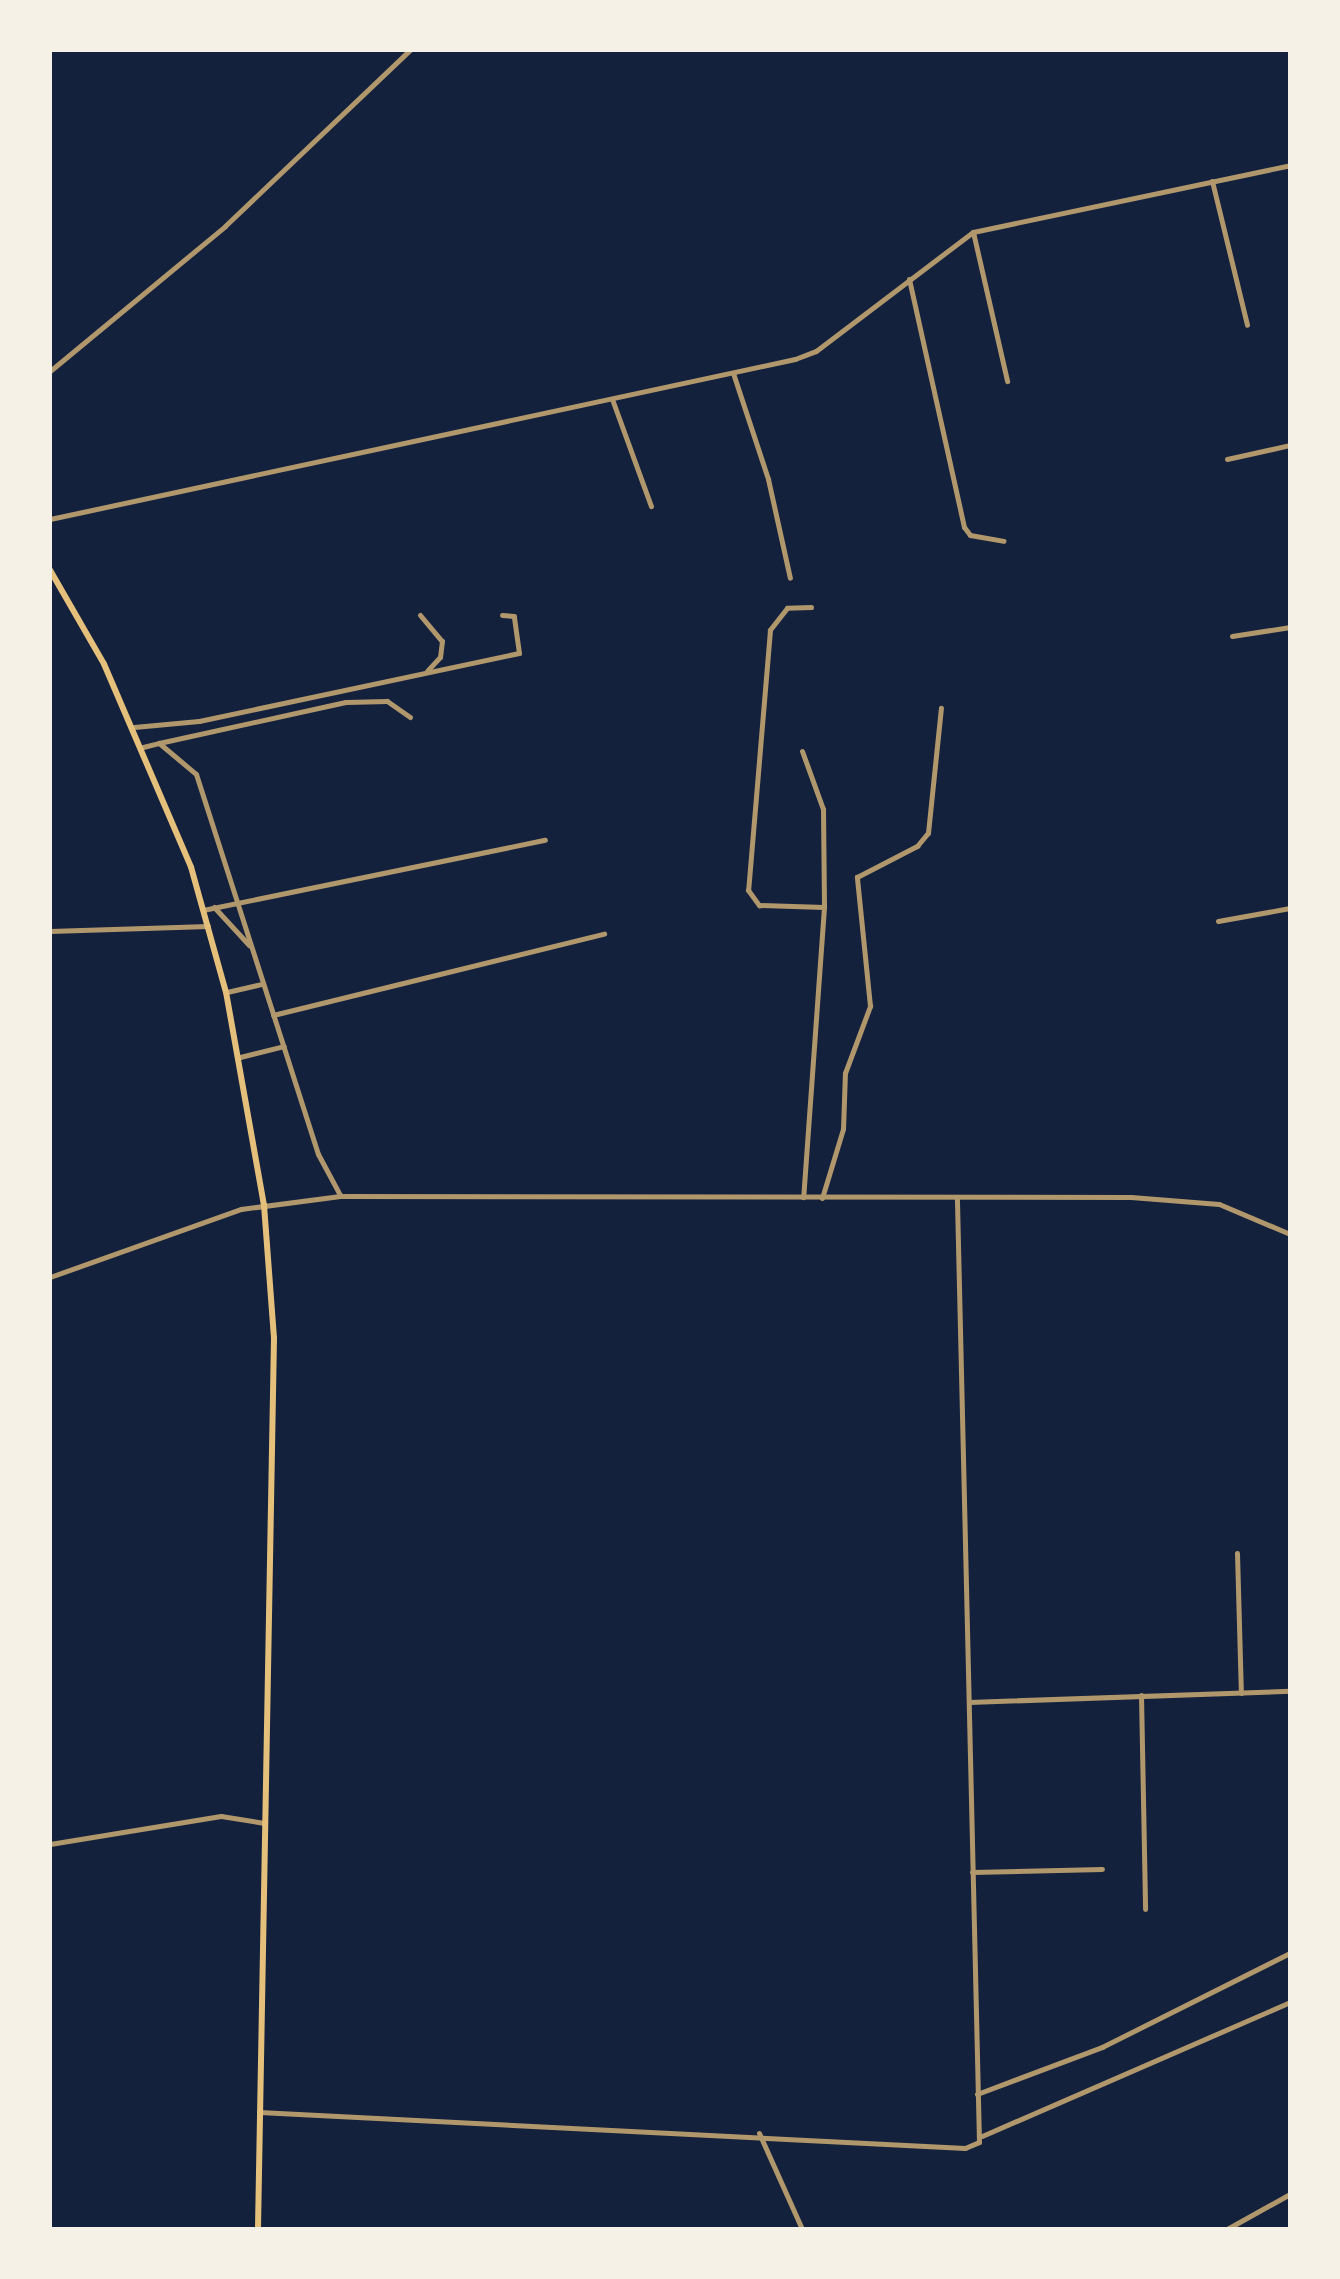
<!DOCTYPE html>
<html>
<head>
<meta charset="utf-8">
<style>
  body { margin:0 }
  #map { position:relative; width:1340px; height:2279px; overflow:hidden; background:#14213d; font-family:Montserrat,sans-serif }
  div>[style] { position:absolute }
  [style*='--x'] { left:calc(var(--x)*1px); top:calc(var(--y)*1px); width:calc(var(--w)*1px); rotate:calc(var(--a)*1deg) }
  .minor>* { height:5px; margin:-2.5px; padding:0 2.5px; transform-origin:2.5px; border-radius:2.5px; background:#b1986c }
  .secondary>* { height:6px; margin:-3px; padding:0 3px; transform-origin:3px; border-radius:3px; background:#e5c07b }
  span { translate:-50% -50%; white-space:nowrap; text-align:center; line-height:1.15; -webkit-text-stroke:8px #f6f1e7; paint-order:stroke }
  .frame { position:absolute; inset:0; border:52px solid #f6f1e7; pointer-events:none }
</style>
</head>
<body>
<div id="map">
  <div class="minor">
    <i style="--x:1212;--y:181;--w:148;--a:76.3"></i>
    <i style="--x:973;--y:232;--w:153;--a:77.1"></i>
    <i style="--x:909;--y:279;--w:254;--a:77.5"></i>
    <i style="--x:964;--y:527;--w:10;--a:53"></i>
    <i style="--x:970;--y:535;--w:34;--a:10"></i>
    <i style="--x:50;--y:371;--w:227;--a:-39.6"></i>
    <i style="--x:225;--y:226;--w:255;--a:-43.6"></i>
    <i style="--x:733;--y:373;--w:112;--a:71.7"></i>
    <i style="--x:768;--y:479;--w:101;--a:77.5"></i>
    <i style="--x:612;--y:399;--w:114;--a:70"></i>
    <i style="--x:1227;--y:459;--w:65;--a:-12.5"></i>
    <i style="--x:50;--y:519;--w:762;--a:-12.12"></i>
    <i style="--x:795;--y:359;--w:22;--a:-21"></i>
    <i style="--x:816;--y:351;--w:197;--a:-37.2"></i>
    <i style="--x:973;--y:232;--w:324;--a:-11.9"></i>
    <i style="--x:811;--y:607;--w:24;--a:178"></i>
    <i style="--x:787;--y:608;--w:28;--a:128"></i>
    <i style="--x:770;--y:630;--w:261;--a:94.8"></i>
    <i style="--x:748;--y:890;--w:19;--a:54"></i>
    <i style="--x:759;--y:905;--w:65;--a:1.8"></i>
    <i style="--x:420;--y:615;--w:34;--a:50"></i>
    <i style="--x:442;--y:641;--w:16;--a:97"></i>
    <i style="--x:440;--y:657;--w:19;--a:133"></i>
    <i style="--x:1232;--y:636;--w:59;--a:-8.8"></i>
    <i style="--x:134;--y:727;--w:65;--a:-5.3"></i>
    <i style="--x:199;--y:721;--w:327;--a:-12"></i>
    <i style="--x:519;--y:653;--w:37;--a:-98"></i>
    <i style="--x:514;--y:616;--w:12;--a:-175"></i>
    <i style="--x:159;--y:743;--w:191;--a:-12.4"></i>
    <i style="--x:346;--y:702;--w:41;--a:-1.4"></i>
    <i style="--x:387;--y:701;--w:28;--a:35"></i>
    <i style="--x:143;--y:747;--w:16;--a:-14"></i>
    <i style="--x:159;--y:743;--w:48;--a:40"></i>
    <i style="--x:196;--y:774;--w:399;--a:72.2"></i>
    <i style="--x:318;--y:1154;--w:47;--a:61.8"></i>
    <i style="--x:802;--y:751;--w:62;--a:70.1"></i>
    <i style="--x:823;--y:809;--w:98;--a:89.4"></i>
    <i style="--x:824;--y:907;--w:291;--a:94.1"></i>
    <i style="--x:214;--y:907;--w:52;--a:47.4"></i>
    <i style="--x:203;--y:910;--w:349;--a:-11.6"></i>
    <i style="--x:1218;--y:921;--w:73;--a:-10.2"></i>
    <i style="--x:50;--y:931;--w:158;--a:-1.8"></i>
    <i style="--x:227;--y:992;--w:37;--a:-13"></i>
    <i style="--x:273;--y:1015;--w:341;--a:-13.8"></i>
    <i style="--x:240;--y:1057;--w:45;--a:-14"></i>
    <i style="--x:822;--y:1198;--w:72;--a:-73.1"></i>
    <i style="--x:843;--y:1129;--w:56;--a:-88"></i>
    <i style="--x:845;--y:1073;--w:72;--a:-69.5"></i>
    <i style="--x:870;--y:1006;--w:130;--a:-95.8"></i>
    <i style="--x:857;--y:877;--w:68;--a:-27.3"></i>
    <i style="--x:917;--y:846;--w:17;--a:-50"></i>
    <i style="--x:928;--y:833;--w:126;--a:-84.1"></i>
    <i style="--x:50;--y:1277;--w:203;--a:-19.6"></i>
    <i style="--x:241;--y:1209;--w:100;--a:-7.5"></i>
    <i style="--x:340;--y:1196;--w:791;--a:0.07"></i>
    <i style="--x:1131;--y:1197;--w:88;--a:4.5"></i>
    <i style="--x:1219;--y:1204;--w:77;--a:22.9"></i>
    <i style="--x:1237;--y:1553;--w:140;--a:88.4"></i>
    <i style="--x:1141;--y:1695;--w:214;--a:88.9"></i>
    <i style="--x:969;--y:1702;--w:321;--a:-2"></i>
    <i style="--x:50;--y:1844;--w:173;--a:-9.3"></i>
    <i style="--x:221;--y:1816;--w:44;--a:9.2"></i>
    <i style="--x:972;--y:1872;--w:130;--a:-1.3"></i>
    <i style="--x:977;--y:2094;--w:134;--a:-20.6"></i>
    <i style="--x:1102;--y:2047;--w:210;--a:-26.6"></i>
    <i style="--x:259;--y:2112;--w:707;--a:2.92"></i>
    <i style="--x:965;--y:2148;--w:15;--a:-23"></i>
    <i style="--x:979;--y:2142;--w:944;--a:-91.34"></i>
    <i style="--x:759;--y:2133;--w:105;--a:65.9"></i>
    <i style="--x:982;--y:2136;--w:336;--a:-23.5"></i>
    <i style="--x:1227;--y:2229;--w:72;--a:-29.1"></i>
  </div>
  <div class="secondary">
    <i style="--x:50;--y:570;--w:108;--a:60.1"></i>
    <i style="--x:104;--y:664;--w:221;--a:66.8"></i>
    <i style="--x:191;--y:867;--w:130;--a:74.4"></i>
    <i style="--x:226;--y:992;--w:216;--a:79.9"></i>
    <i style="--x:264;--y:1205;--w:133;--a:85.7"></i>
    <i style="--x:274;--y:1338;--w:891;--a:91.03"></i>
  </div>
  <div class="frame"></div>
</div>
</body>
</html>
